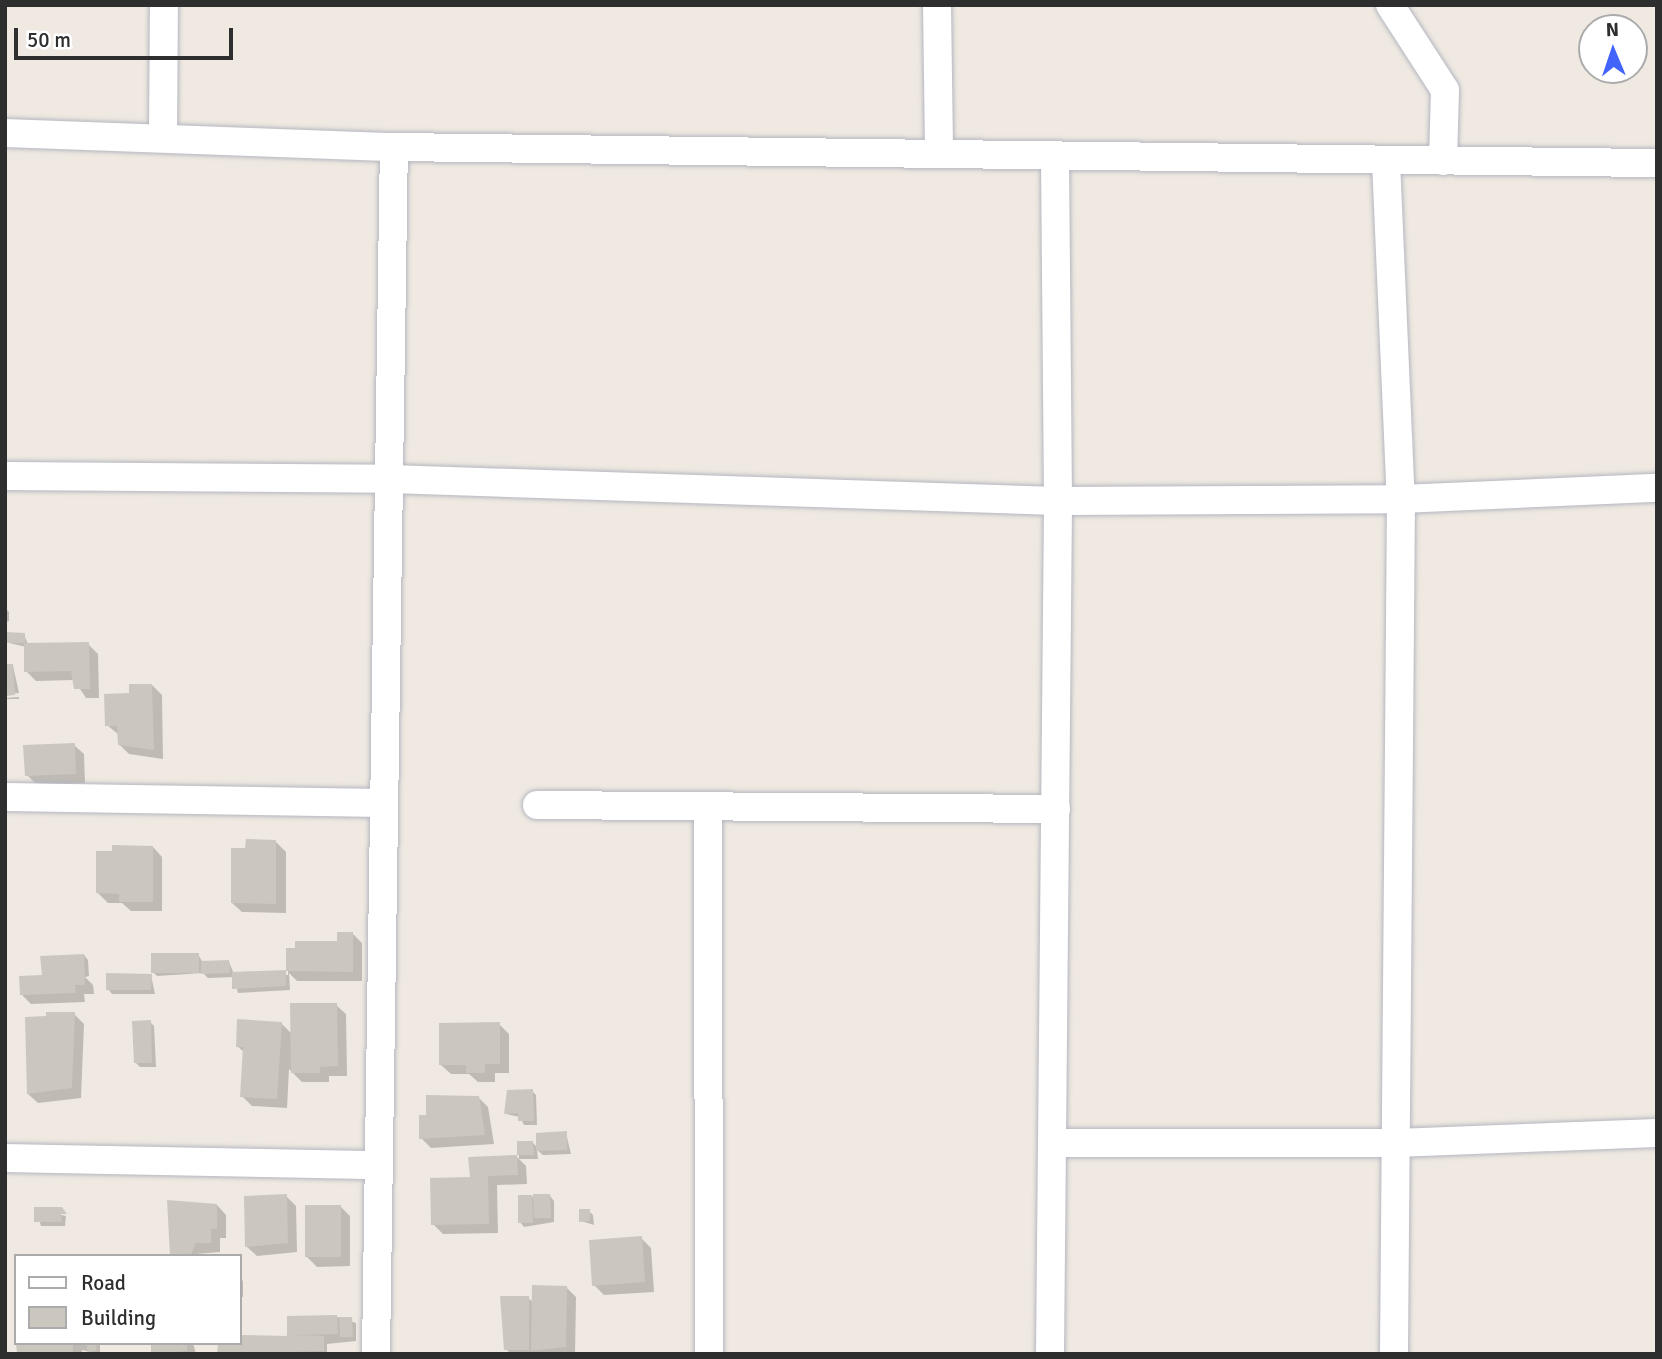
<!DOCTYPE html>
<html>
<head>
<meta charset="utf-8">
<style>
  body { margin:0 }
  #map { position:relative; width:1662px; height:1359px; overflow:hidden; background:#efe9e1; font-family:Signika,sans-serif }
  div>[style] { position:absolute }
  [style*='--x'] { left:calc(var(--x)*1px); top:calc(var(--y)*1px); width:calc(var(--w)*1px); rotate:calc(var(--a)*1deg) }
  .shadow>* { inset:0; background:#0003 }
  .building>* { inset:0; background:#cbc7bf }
  .roads { filter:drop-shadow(0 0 2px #b4b7c1) drop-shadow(0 0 2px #b4b7c1) }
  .minor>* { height:28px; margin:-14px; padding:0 14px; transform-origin:14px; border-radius:14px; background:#fff }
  span { translate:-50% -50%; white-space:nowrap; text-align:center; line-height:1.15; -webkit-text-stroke:7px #fff; paint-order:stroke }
  .frame { position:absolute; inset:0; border:7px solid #2e2e2e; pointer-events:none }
  .legend { position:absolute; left:14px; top:1254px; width:228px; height:91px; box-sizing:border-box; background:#fff; border:2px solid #ababab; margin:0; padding:9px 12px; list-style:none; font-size:21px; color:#2e2e2e }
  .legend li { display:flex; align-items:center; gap:14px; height:35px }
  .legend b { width:35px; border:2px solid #ababab }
  .north { position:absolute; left:1578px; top:14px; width:70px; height:70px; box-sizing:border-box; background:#fff; border:2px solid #ababab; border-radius:50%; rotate:358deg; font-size:19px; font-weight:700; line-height:28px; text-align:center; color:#2e2e2e }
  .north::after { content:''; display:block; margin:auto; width:24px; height:32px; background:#4264fb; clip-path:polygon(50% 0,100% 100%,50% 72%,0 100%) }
  .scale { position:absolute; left:14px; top:28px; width:219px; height:32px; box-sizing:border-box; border:4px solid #2e2e2e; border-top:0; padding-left:9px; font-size:21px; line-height:24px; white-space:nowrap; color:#2e2e2e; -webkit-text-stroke:5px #fff; paint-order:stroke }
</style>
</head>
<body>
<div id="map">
  <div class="shadow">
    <i style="clip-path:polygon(5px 608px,9px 612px,9px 621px,5px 622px)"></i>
    <i style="clip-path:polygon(24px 634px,28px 645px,88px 644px,98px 654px,99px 698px,86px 698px,74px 680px,36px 681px,26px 671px,26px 647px,5px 642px)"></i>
    <i style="clip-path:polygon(13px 666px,19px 693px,5px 694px)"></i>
    <i style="clip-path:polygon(152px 685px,162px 695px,163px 759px,129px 754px,119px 744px,119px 735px,107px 725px,131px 695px)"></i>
    <i style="clip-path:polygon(19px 697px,19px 699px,5px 699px,5px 698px)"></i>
    <i style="clip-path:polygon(74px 745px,84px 754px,85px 783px,37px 785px,27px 775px)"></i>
    <i style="clip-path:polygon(276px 842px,286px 852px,286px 913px,242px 912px,232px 903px,247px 850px)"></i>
    <i style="clip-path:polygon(153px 847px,162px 857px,162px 911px,131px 911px,122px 903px,108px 903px,98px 893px)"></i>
    <i style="clip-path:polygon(352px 933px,362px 943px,362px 981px,297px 981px,289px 973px,290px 990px,238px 993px,234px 977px,208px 978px,203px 973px,157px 976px,153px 972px,198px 954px,203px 963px,229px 962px,234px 974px,288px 975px,288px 950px,339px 943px)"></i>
    <i style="clip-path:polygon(84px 955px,88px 960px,89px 976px,85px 977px,93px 985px,94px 994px,84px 994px,85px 1002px,31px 1004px,22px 995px)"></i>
    <i style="clip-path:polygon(151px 975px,155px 994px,112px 994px,108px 989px)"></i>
    <i style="clip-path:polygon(336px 1005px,346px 1014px,347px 1076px,329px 1076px,329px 1082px,302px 1082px,289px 1069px,287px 1108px,252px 1106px,242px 1096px,245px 1053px,237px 1046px,282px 1024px,292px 1034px)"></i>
    <i style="clip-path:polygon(74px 1014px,84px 1024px,81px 1098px,38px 1103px,28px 1094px)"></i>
    <i style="clip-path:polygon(150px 1022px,154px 1026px,156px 1067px,140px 1067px,136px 1063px)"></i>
    <i style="clip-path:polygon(499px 1024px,509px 1034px,509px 1073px,495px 1073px,495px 1082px,478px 1082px,469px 1074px,451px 1074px,441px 1065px)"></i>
    <i style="clip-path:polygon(532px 1091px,536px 1095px,537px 1125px,524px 1125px,520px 1117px,506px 1114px)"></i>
    <i style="clip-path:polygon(478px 1097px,488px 1107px,494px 1144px,431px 1148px,421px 1138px)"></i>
    <i style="clip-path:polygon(566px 1133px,571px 1154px,543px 1155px,537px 1150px,538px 1159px,519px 1159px,519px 1143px,533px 1143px,538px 1148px)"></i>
    <i style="clip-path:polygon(516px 1156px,526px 1166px,527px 1184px,497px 1185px,498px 1233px,443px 1234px,433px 1224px,471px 1179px)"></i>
    <i style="clip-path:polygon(286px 1196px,296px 1206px,297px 1252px,257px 1256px,247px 1247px)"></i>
    <i style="clip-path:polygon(550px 1196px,554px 1201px,554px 1222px,524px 1227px,520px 1222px,520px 1197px)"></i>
    <i style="clip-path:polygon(217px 1205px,226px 1215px,226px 1238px,220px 1238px,220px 1252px,172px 1256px)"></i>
    <i style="clip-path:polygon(340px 1206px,350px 1216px,350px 1266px,317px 1267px,307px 1257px)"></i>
    <i style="clip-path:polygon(36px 1209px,66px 1216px,65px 1226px,41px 1226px)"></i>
    <i style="clip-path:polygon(589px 1211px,593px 1215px,594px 1225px,581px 1221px)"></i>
    <i style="clip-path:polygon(641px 1238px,651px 1248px,654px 1292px,604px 1295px,594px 1285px)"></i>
    <i style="clip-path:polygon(240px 1278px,243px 1281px,243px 1297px,240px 1297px)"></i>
    <i style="clip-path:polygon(566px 1287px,576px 1297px,575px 1354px,511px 1354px,506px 1349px,528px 1298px,534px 1303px)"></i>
    <i style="clip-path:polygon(337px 1317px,356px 1323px,356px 1341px,327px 1344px,327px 1354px,219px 1354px,240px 1343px,240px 1336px,287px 1338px)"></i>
    <i style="clip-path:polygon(18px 1343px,193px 1343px,196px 1354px,153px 1354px,153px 1343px,100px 1345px,100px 1354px,82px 1350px,82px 1354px,18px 1354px)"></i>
  </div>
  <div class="building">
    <i style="clip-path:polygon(5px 632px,25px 633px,25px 643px,5px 643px)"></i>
    <i style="clip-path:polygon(89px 642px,90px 689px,74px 689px,71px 671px,24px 672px,24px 643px)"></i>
    <i style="clip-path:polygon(5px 664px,13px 664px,15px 695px,5px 696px)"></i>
    <i style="clip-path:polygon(129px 684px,152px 684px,154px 750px,118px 745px,117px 726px,105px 726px,104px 694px,129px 693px)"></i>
    <i style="clip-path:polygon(75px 743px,76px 774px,25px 776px,23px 745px)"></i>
    <i style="clip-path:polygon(246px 839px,276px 840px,276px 904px,231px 903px,231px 848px,245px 848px)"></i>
    <i style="clip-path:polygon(112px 845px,153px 846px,153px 902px,119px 902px,119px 894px,96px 893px,96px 851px,112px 851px)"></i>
    <i style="clip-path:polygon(337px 932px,353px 932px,353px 972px,286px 971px,286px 948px,295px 948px,295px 941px,337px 941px)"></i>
    <i style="clip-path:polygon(151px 953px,199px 953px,199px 973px,151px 973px)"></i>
    <i style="clip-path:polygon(84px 954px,85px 985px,75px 985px,76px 993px,20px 995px,19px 976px,42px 975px,40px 956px)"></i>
    <i style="clip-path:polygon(229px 960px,230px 973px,201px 974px,201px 961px)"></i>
    <i style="clip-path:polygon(286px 970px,286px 986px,232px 989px,232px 972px)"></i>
    <i style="clip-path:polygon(106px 973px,152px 974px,151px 990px,106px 990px)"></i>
    <i style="clip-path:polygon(290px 1003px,337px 1003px,338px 1066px,320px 1067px,320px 1073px,291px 1073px)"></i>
    <i style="clip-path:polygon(46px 1012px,75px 1012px,72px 1088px,27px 1094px,25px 1017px,46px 1016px)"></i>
    <i style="clip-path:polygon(237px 1019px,282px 1022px,277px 1099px,240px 1097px,243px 1047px,236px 1047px)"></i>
    <i style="clip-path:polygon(151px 1020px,152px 1063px,134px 1063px,132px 1021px)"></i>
    <i style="clip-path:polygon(500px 1022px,500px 1064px,485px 1064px,485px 1073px,466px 1073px,466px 1065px,439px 1065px,439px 1023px)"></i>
    <i style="clip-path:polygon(533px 1089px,534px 1121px,518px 1121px,518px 1113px,504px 1114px,507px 1090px)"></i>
    <i style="clip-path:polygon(426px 1095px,479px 1096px,485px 1135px,419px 1139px,419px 1115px,426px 1115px)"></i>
    <i style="clip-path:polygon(567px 1131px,567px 1150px,536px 1151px,536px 1133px)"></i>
    <i style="clip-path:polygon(517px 1141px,533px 1141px,534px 1155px,517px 1155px)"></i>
    <i style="clip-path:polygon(517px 1155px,518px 1175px,488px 1176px,489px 1224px,431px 1225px,430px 1178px,470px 1177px,468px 1157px)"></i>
    <i style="clip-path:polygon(287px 1194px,288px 1243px,245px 1247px,244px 1196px)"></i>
    <i style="clip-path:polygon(533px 1194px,550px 1194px,551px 1218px,534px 1218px)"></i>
    <i style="clip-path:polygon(518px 1195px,532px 1195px,533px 1223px,518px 1223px)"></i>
    <i style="clip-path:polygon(167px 1200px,217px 1204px,217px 1229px,211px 1229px,211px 1243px,196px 1243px,190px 1256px,170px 1256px)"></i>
    <i style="clip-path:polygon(305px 1205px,341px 1205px,341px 1257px,305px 1257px)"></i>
    <i style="clip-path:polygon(34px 1207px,62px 1207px,67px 1214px,61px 1214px,62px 1222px,34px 1222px)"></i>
    <i style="clip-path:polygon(579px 1209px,590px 1209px,590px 1221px,579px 1222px)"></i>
    <i style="clip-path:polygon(642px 1236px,645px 1282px,592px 1286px,589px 1240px)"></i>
    <i style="clip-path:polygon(532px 1285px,567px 1286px,566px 1347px,531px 1351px)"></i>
    <i style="clip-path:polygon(500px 1296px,529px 1296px,529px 1350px,504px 1350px)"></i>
    <i style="clip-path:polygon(337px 1315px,338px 1334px,292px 1335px,324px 1336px,324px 1351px,217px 1354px,218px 1343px,240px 1343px,240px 1335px,287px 1336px,287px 1316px)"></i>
    <i style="clip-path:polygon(339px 1317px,352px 1317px,353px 1337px,340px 1337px)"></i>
    <i style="clip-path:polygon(16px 1343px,73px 1343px,73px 1354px,17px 1354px)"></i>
    <i style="clip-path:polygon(76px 1343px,96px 1343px,97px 1351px,87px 1352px,87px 1346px)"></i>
    <i style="clip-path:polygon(151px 1343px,187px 1343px,187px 1351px,151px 1354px)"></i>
  </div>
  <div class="roads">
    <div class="minor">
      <i style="--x:937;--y:5;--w:148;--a:89.2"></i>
      <i style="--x:1390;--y:5;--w:101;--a:57.1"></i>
      <i style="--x:1445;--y:90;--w:71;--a:91.6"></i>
      <i style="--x:5;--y:133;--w:389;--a:2.1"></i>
      <i style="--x:394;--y:147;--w:1263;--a:0.73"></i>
      <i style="--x:163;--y:138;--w:133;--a:-89.6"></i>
      <i style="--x:1386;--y:161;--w:338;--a:87.5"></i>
      <i style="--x:1401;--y:499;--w:855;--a:90.47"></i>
      <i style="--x:5;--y:476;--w:385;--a:0.4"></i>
      <i style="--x:390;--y:479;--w:668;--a:1.89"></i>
      <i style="--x:1058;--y:501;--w:343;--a:-0.3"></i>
      <i style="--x:1401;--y:499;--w:256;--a:-2.5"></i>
      <i style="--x:5;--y:797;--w:379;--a:0.9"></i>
      <i style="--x:537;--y:805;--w:519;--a:0.44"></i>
      <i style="--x:708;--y:807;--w:547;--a:89.9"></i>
      <i style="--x:1053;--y:1143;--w:343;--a:0"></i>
      <i style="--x:1396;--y:1143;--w:261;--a:-2.2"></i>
      <i style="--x:5;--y:1158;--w:374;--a:1.1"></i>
      <i style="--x:376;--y:1354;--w:1207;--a:-89.15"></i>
      <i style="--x:1050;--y:1354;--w:853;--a:-89.46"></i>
      <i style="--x:1058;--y:501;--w:344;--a:-90.5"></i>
    </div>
  </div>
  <div class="frame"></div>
  <ul class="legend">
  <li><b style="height:9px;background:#fff"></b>Road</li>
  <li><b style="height:19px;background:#cbc7bf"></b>Building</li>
  </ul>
  <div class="north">N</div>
  <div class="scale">50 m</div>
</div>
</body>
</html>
